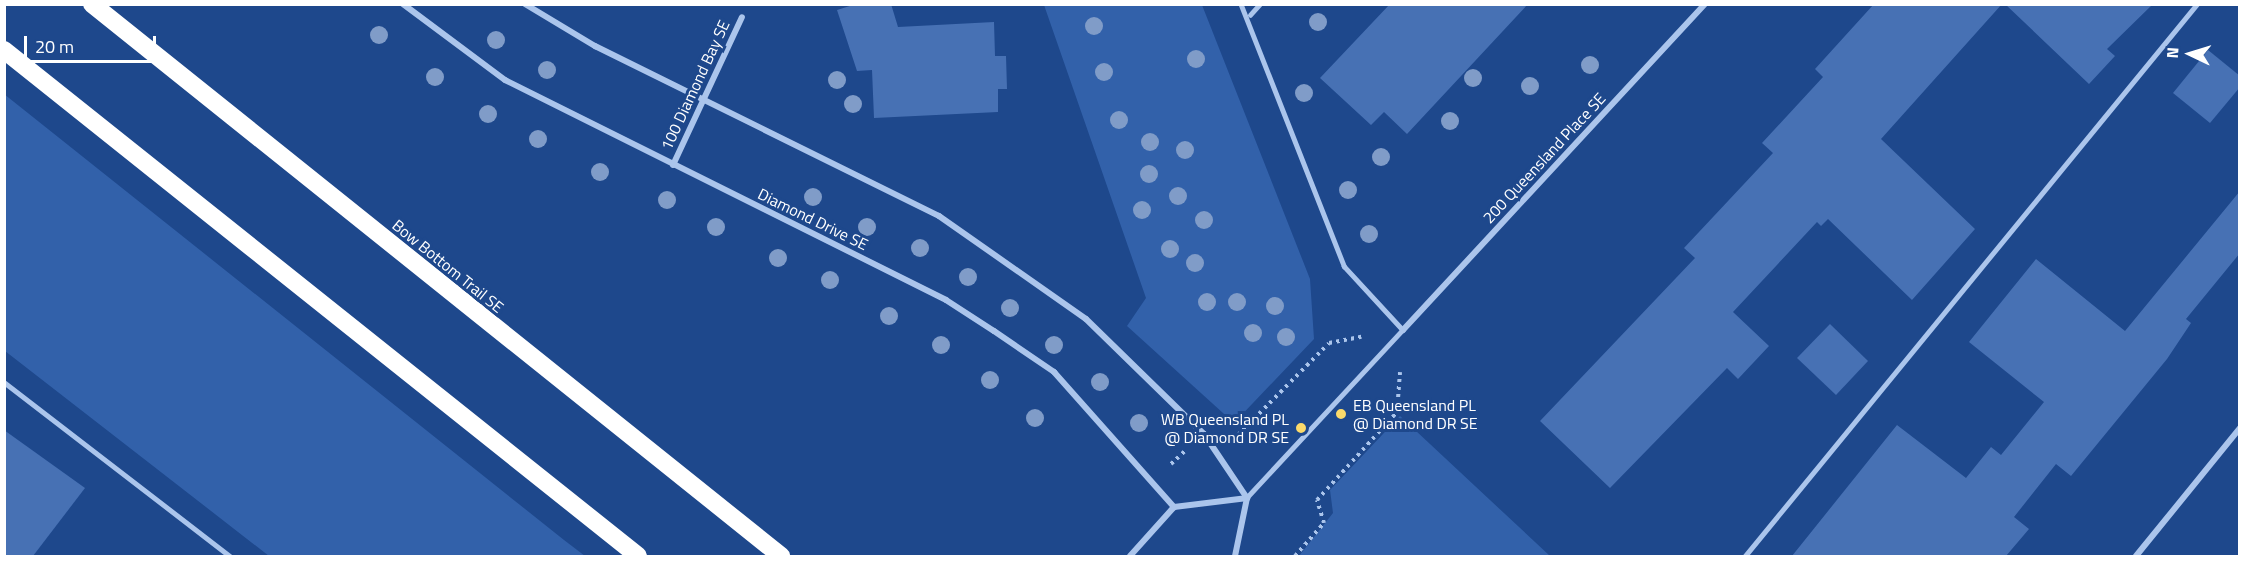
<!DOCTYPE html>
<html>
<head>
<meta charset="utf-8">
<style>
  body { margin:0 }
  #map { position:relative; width:2244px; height:561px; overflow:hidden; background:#1e488c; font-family:"Titillium Web",sans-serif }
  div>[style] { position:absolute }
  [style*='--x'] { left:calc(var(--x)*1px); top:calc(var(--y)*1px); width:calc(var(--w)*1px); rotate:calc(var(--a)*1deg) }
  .green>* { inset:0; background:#3261aa }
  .building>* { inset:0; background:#4771b4 }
  .path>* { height:4px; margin-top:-2px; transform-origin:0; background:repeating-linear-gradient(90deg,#abc5ec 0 3px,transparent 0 7.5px) }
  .service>* { height:4.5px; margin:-2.25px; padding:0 2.25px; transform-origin:2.25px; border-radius:2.25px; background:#abc5ec }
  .minor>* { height:6px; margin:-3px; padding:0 3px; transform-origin:3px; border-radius:3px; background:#abc5ec }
  .motorway>* { height:18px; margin:-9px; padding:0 9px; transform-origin:9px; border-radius:9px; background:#fff }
  .trees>* { width:18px; height:18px; margin:-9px; border-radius:50%; background:#809cc8 }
  .dots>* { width:16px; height:16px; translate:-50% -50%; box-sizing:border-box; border:3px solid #1e488c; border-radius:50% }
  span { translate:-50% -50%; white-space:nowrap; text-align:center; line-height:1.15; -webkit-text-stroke:6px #1e488c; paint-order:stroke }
  .street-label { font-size:16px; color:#fff }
  .poi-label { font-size:16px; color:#fff }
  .left { translate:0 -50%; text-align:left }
  .right { translate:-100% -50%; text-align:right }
  .frame { position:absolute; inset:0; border:6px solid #fff; pointer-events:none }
  .north { position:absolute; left:2160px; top:24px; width:60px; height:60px; -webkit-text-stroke:4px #1e488c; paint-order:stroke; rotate:274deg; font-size:16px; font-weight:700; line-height:24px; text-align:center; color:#fff }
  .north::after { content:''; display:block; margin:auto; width:21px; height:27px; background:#fff; clip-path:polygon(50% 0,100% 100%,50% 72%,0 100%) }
  .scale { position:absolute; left:24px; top:36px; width:132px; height:27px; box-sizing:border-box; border:3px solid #fff; border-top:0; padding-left:8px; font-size:18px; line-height:21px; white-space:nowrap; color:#fff; -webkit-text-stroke:4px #1e488c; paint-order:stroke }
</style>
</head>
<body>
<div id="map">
  <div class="green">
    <i style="clip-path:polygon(1044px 5px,1202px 5px,1310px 279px,1314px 339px,1234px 423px,1127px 326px,1146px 298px)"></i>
    <i style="clip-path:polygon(4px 94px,564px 540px,585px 556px,269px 556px,5px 351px)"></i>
    <i style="clip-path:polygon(1400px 416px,1550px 556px,1299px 556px,1333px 513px,1330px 490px)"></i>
  </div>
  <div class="building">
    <i style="clip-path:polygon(856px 4px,891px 4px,898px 27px,994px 22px,995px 56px,1006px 56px,1007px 89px,998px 89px,998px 112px,874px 118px,872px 70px,857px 71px,837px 10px)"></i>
    <i style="clip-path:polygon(1390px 4px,1528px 4px,1407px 134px,1384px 112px,1371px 125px,1320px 78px)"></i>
    <i style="clip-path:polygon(1874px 4px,2002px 4px,1881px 139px,1975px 229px,1912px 300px,1828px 219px,1821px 226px,1817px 222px,1733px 312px,1769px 346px,1738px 379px,1727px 368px,1610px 488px,1540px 421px,1695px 258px,1684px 248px,1773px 153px,1762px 143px,1823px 77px,1815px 69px)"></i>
    <i style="clip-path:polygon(2005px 4px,2153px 4px,2107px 49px,2115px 56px,2089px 84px)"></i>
    <i style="clip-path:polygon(2208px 50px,2240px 76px,2240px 87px,2210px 123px,2173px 93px)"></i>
    <i style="clip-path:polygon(2240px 191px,2240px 253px,2186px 319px,2191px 323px,2167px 359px,2071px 476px,2056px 464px,2014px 517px,2029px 529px,2006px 556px,1792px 556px,1897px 425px,1966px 478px,1991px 447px,2001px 455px,2044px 402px,1969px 342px,2036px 259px,2125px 331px)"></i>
    <i style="clip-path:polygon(1830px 324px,1868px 361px,1836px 395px,1797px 358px)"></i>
    <i style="clip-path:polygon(4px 430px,85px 488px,33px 556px,4px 556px)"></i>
  </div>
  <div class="path">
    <i style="--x:1238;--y:435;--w:129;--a:-45.3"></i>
    <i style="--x:1329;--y:343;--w:33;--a:-11"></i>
    <i style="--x:1171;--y:464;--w:19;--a:-43"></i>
    <i style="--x:1295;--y:556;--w:44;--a:-48.7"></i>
    <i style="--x:1324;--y:523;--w:24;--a:-107"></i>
    <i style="--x:1317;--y:500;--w:119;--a:-47.7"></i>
    <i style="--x:1397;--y:412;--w:40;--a:-85.7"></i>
  </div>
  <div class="service">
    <i style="--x:1241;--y:4;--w:282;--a:68.5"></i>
    <i style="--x:1344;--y:266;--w:87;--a:47.3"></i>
    <i style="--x:1403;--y:330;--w:229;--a:132.9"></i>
    <i style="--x:1250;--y:15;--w:15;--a:-48"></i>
    <i style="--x:4;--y:382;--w:285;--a:37.6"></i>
    <i style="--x:1745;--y:556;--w:713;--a:-50.69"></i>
  </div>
  <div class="minor">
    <i style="--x:403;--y:4;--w:127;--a:36.7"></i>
    <i style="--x:505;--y:80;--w:493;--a:26.5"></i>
    <i style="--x:946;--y:300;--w:57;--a:32.9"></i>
    <i style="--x:994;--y:331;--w:73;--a:34.3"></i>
    <i style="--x:1054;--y:372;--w:181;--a:48.4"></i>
    <i style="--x:525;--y:4;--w:82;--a:31"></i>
    <i style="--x:595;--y:46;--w:384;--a:26.3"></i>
    <i style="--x:939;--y:216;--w:179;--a:35"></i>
    <i style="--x:1086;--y:319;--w:165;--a:44.3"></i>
    <i style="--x:1204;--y:434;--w:77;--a:56.1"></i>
    <i style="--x:1247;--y:498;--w:59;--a:101.7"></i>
    <i style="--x:673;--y:165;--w:163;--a:-65"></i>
    <i style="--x:1403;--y:330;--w:444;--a:-47.2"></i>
    <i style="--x:1130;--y:556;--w:66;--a:-48.1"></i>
    <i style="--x:1174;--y:507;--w:74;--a:-7"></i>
    <i style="--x:2136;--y:556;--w:165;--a:-50.9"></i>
  </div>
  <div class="motorway">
    <i style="--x:92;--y:4;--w:883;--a:38.7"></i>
    <i style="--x:4;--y:50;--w:811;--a:38.59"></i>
  </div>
  <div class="trees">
    <i style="left:1318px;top:22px"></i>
    <i style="left:1094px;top:26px"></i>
    <i style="left:379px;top:35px"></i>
    <i style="left:496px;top:40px"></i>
    <i style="left:1196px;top:59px"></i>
    <i style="left:1590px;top:65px"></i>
    <i style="left:547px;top:70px"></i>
    <i style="left:1104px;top:72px"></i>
    <i style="left:435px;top:77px"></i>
    <i style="left:1473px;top:78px"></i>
    <i style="left:837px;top:80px"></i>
    <i style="left:1530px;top:86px"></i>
    <i style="left:1304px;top:93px"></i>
    <i style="left:853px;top:104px"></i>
    <i style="left:488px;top:114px"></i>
    <i style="left:1119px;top:120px"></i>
    <i style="left:1450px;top:121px"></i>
    <i style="left:538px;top:139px"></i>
    <i style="left:1150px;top:142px"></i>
    <i style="left:1185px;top:150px"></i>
    <i style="left:1381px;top:157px"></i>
    <i style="left:600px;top:172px"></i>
    <i style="left:1149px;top:174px"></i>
    <i style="left:1348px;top:190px"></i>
    <i style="left:1178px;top:196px"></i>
    <i style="left:813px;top:197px"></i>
    <i style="left:667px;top:200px"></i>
    <i style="left:1142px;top:210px"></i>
    <i style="left:1204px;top:220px"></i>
    <i style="left:716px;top:227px"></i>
    <i style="left:867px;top:227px"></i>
    <i style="left:1369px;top:234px"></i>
    <i style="left:920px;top:248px"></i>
    <i style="left:1170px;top:249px"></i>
    <i style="left:778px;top:258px"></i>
    <i style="left:1195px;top:263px"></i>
    <i style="left:968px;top:277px"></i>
    <i style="left:830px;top:280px"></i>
    <i style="left:1207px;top:302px"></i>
    <i style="left:1237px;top:302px"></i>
    <i style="left:1275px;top:306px"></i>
    <i style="left:1010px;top:308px"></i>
    <i style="left:889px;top:316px"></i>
    <i style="left:1253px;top:333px"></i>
    <i style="left:1286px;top:337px"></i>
    <i style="left:941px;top:345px"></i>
    <i style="left:1054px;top:345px"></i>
    <i style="left:990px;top:380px"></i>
    <i style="left:1100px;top:382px"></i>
    <i style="left:1035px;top:418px"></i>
    <i style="left:1139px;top:423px"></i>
  </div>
  <div class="dots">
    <i style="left:1341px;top:414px;background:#fbda6b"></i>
    <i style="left:1301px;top:428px;background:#fbda6b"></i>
  </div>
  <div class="street-label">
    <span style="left:695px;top:85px;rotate:-65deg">100 Diamond Bay SE</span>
    <span style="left:1544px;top:158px;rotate:-47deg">200 Queensland Place SE</span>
    <span style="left:813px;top:219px;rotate:26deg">Diamond Drive SE</span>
    <span style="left:448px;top:266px;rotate:39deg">Bow Bottom Trail SE</span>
  </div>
  <div class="poi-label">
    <span class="left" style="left:1353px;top:414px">EB Queensland PL<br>@ Diamond DR SE</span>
    <span class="right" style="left:1289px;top:428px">WB Queensland PL<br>@ Diamond DR SE</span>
  </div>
  <div class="frame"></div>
  <div class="north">N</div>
  <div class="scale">20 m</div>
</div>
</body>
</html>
